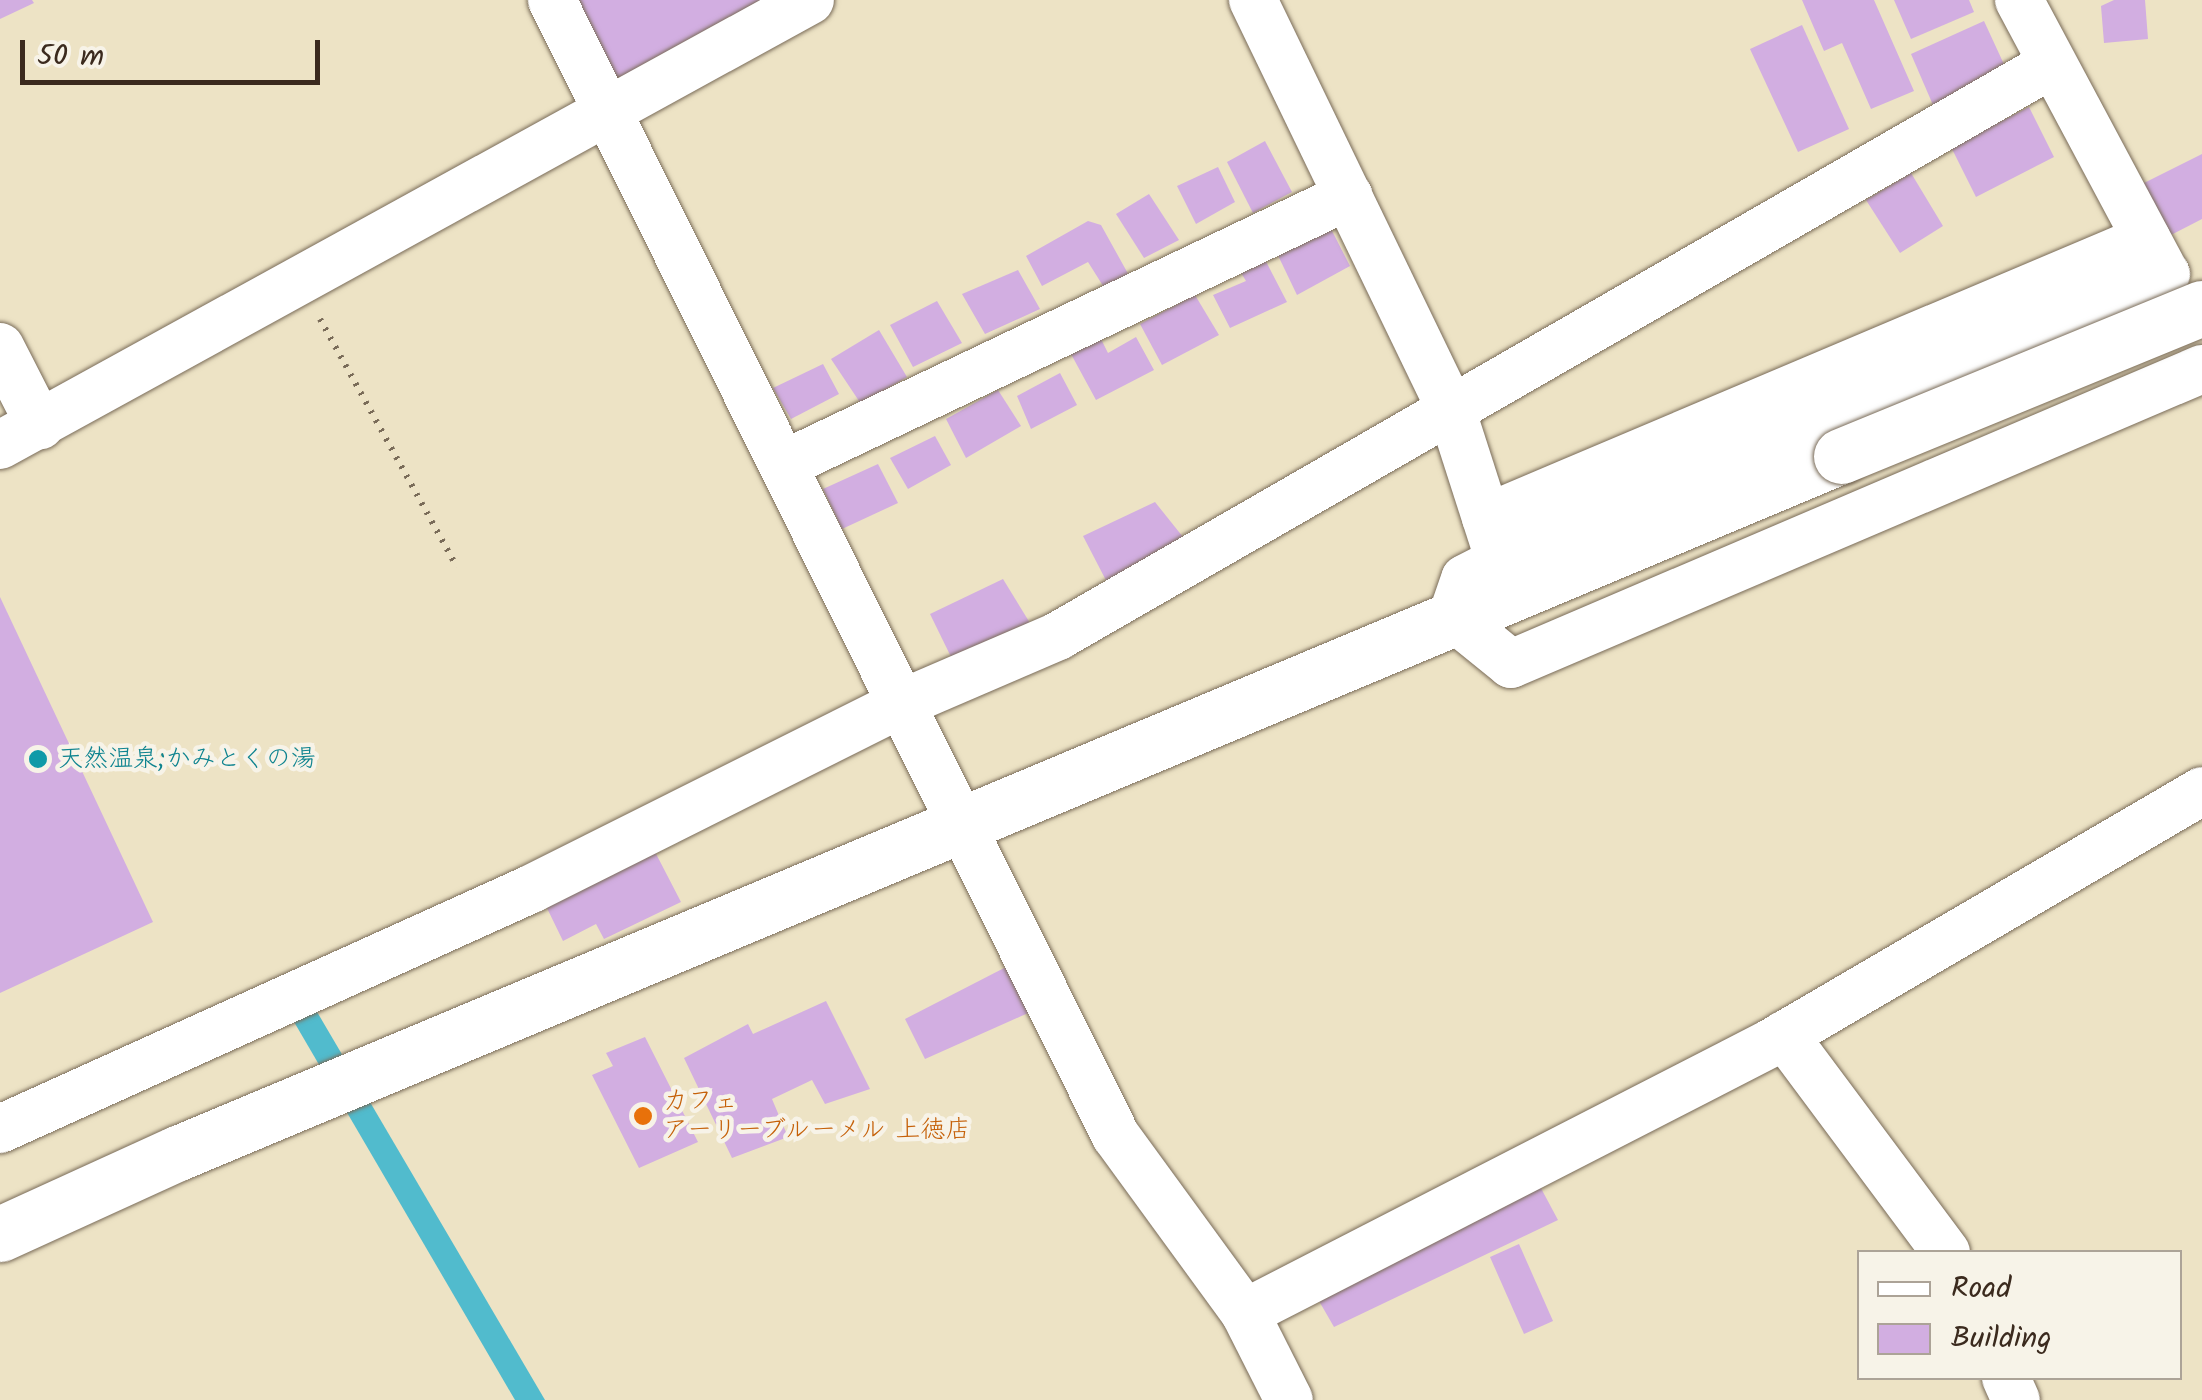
<!DOCTYPE html>
<html>
<head>
<meta charset="utf-8">
<style>
  body { margin:0 }
  #map { position:relative; width:2202px; height:1400px; overflow:hidden; background:#ede3c5; font-family:Kalam,"Klee One",sans-serif }
  div>[style] { position:absolute }
  [style*='--x'] { left:calc(var(--x)*1px); top:calc(var(--y)*1px); width:calc(var(--w)*1px); rotate:calc(var(--a)*1deg) }
  .water>* { inset:0; background:#51bbcd }
  .building>* { inset:0; background:#d2aee1 }
  .path>* { height:6px; margin-top:-3px; transform-origin:0; background:repeating-linear-gradient(90deg,#796b58 0 2.5px,transparent 0 10.5px) }
  .roads { filter:drop-shadow(0 0 2px #796b58) drop-shadow(0 0 2px #796b58) }
  .minor>* { height:48px; margin:-24px; padding:0 24px; transform-origin:24px; border-radius:24px; background:#fff }
  .tertiary>* { height:55px; margin:-27.5px; padding:0 27.5px; transform-origin:27.5px; border-radius:27.5px; background:#fff }
  .bridges { filter:drop-shadow(0 0 2px #796b58) drop-shadow(0 0 2px #796b58) }
  .tertiary-bridge>* { height:55px; margin:-27.5px; padding:0 27.5px; transform-origin:27.5px; border-radius:27.5px; background:#fff }
  .dots>* { width:28px; height:28px; translate:-50% -50%; box-sizing:border-box; border:5px solid #f7f3e8; border-radius:50% }
  span { translate:-50% -50%; white-space:nowrap; text-align:center; line-height:1.15; -webkit-text-stroke:9px #f7f3e8; paint-order:stroke }
  .culture-label { font-size:25px; color:#0d838f }
  .left { translate:0 -50%; text-align:left }
  .food-label { font-size:25px; color:#c56008 }
  .legend { position:absolute; left:1857px; top:1250px; width:325px; height:130px; box-sizing:border-box; background:#f7f3e8; border:2px solid #aca397; margin:0; padding:12px 18px; list-style:none; font-size:30px; color:#3b2a1e }
  .legend li { display:flex; align-items:center; gap:20px; height:50px }
  .legend b { width:50px; border:2px solid #aca397 }
  .scale { position:absolute; left:20px; top:40px; width:300px; height:45px; box-sizing:border-box; border:5px solid #3b2a1e; border-top:0; padding-left:12px; font-size:30px; line-height:35px; white-space:nowrap; color:#3b2a1e; -webkit-text-stroke:8px #f7f3e8; paint-order:stroke }
</style>
</head>
<body>
<div id="map">
  <div class="water">
    <i style="clip-path:polygon(313px 1005px,545px 1400px,515px 1400px,290px 1015px)"></i>
  </div>
  <div class="building">
    <i style="clip-path:polygon(0 0,32px 0,34px 3px,0 19px)"></i>
    <i style="clip-path:polygon(561px 0,788px 0,612px 97px)"></i>
    <i style="clip-path:polygon(1802px 0,1874px 0,1914px 91px,1871px 109px,1842px 43px,1824px 51px)"></i>
    <i style="clip-path:polygon(1894px 0,1969px 0,1974px 12px,1911px 39px)"></i>
    <i style="clip-path:polygon(2114px 0,2145px 0,2148px 39px,2104px 43px,2101px 6px)"></i>
    <i style="clip-path:polygon(1984px 21px,2008px 73px,1933px 105px,1911px 54px)"></i>
    <i style="clip-path:polygon(1802px 25px,1849px 129px,1798px 152px,1750px 49px)"></i>
    <i style="clip-path:polygon(2029px 107px,2054px 157px,1976px 197px,1951px 147px)"></i>
    <i style="clip-path:polygon(1265px 141px,1292px 192px,1253px 213px,1227px 162px)"></i>
    <i style="clip-path:polygon(2202px 154px,2202px 219px,2169px 236px,2140px 185px)"></i>
    <i style="clip-path:polygon(1218px 167px,1235px 202px,1196px 224px,1177px 186px)"></i>
    <i style="clip-path:polygon(1911px 173px,1943px 226px,1900px 253px,1866px 200px)"></i>
    <i style="clip-path:polygon(1149px 194px,1179px 240px,1144px 258px,1116px 214px)"></i>
    <i style="clip-path:polygon(1088px 221px,1101px 225px,1131px 279px,1105px 289px,1088px 262px,1042px 286px,1026px 256px)"></i>
    <i style="clip-path:polygon(1330px 227px,1350px 266px,1297px 295px,1273px 245px)"></i>
    <i style="clip-path:polygon(1260px 250px,1287px 302px,1230px 328px,1213px 295px,1246px 281px,1235px 263px)"></i>
    <i style="clip-path:polygon(1018px 270px,1040px 309px,985px 334px,962px 294px)"></i>
    <i style="clip-path:polygon(1195px 295px,1219px 335px,1162px 365px,1140px 324px)"></i>
    <i style="clip-path:polygon(937px 301px,962px 343px,913px 367px,890px 325px)"></i>
    <i style="clip-path:polygon(879px 330px,907px 377px,861px 404px,831px 359px)"></i>
    <i style="clip-path:polygon(1136px 337px,1154px 370px,1096px 400px,1071px 354px,1101px 339px,1108px 353px)"></i>
    <i style="clip-path:polygon(823px 364px,839px 394px,791px 419px,773px 388px)"></i>
    <i style="clip-path:polygon(1060px 373px,1077px 405px,1031px 429px,1017px 396px)"></i>
    <i style="clip-path:polygon(998px 390px,1021px 426px,966px 458px,946px 419px)"></i>
    <i style="clip-path:polygon(935px 436px,951px 465px,908px 489px,890px 458px)"></i>
    <i style="clip-path:polygon(878px 464px,898px 503px,842px 529px,823px 489px)"></i>
    <i style="clip-path:polygon(1155px 502px,1191px 547px,1111px 590px,1083px 536px)"></i>
    <i style="clip-path:polygon(1003px 579px,1033px 628px,955px 665px,930px 614px)"></i>
    <i style="clip-path:polygon(0 597px,153px 922px,0 993px)"></i>
    <i style="clip-path:polygon(653px 848px,681px 902px,604px 939px,596px 924px,563px 941px,544px 902px)"></i>
    <i style="clip-path:polygon(1008px 966px,1035px 1010px,925px 1059px,905px 1019px)"></i>
    <i style="clip-path:polygon(826px 1001px,870px 1089px,825px 1104px,812px 1080px,772px 1099px,788px 1137px,732px 1158px,684px 1058px,748px 1024px,753px 1034px)"></i>
    <i style="clip-path:polygon(645px 1037px,698px 1142px,639px 1168px,592px 1075px,613px 1066px,606px 1053px)"></i>
    <i style="clip-path:polygon(1535px 1177px,1558px 1220px,1334px 1327px,1315px 1294px)"></i>
    <i style="clip-path:polygon(1519px 1244px,1553px 1321px,1524px 1334px,1490px 1257px)"></i>
  </div>
  <div class="path">
    <i style="--x:320;--y:319;--w:283;--a:61.1"></i>
  </div>
  <div class="roads">
    <div class="minor">
      <i style="--x:552;--y:0;--w:1268;--a:63.6"></i>
      <i style="--x:1116;--y:1136;--w:219;--a:53.9"></i>
      <i style="--x:1245;--y:1313;--w:97;--a:63.2"></i>
      <i style="--x:1253;--y:0;--w:458;--a:64.2"></i>
      <i style="--x:1452;--y:412;--w:144;--a:72.2"></i>
      <i style="--x:2019;--y:0;--w:302;--a:61.9"></i>
      <i style="--x:2166;--y:274;--w:725;--a:156.69"></i>
      <i style="--x:1500;--y:561;--w:39;--a:153"></i>
      <i style="--x:1465;--y:579;--w:39;--a:109"></i>
      <i style="--x:1452;--y:616;--w:76;--a:39.1"></i>
      <i style="--x:1511;--y:664;--w:751;--a:-23.12"></i>
      <i style="--x:0;--y:347;--w:88;--a:62.9"></i>
      <i style="--x:0;--y:445;--w:924;--a:-28.78"></i>
      <i style="--x:785;--y:464;--w:624;--a:-25.46"></i>
      <i style="--x:1486;--y:518;--w:717;--a:-22.92"></i>
      <i style="--x:1784;--y:1035;--w:271;--a:53.3"></i>
      <i style="--x:0;--y:1129;--w:583;--a:-24.32"></i>
      <i style="--x:531;--y:889;--w:418;--a:-26.6"></i>
      <i style="--x:905;--y:702;--w:167;--a:-23.3"></i>
      <i style="--x:1058;--y:636;--w:1145;--a:-29.92"></i>
      <i style="--x:1245;--y:1313;--w:591;--a:-27.17"></i>
      <i style="--x:1771;--y:1043;--w:499;--a:-30.3"></i>
      <i style="--x:2006;--y:1378;--w:24;--a:66"></i>
    </div>
    <div class="tertiary">
      <i style="--x:0;--y:1234;--w:196;--a:-24.5"></i>
      <i style="--x:178;--y:1153;--w:1803;--a:-22.74"></i>
    </div>
  </div>
  <div class="bridges">
    <div class="tertiary-bridge">
      <i style="--x:1841;--y:456;--w:390;--a:-22.3"></i>
    </div>
  </div>
  <div class="dots">
    <i style="left:38px;top:759px;background:#0f9aa8"></i>
    <i style="left:643px;top:1116px;background:#e8710a"></i>
  </div>
  <div class="culture-label">
    <span class="left" style="left:58px;top:759px">天然温泉;かみとくの湯</span>
  </div>
  <div class="food-label">
    <span class="left" style="left:663px;top:1116px">カフェ<br>アーリーブルーメル 上徳店</span>
  </div>
  <ul class="legend">
  <li><b style="height:12px;background:#fff"></b>Road</li>
  <li><b style="height:28px;background:#d2aee1"></b>Building</li>
  </ul>
  <div class="scale">50 m</div>
</div>
</body>
</html>
